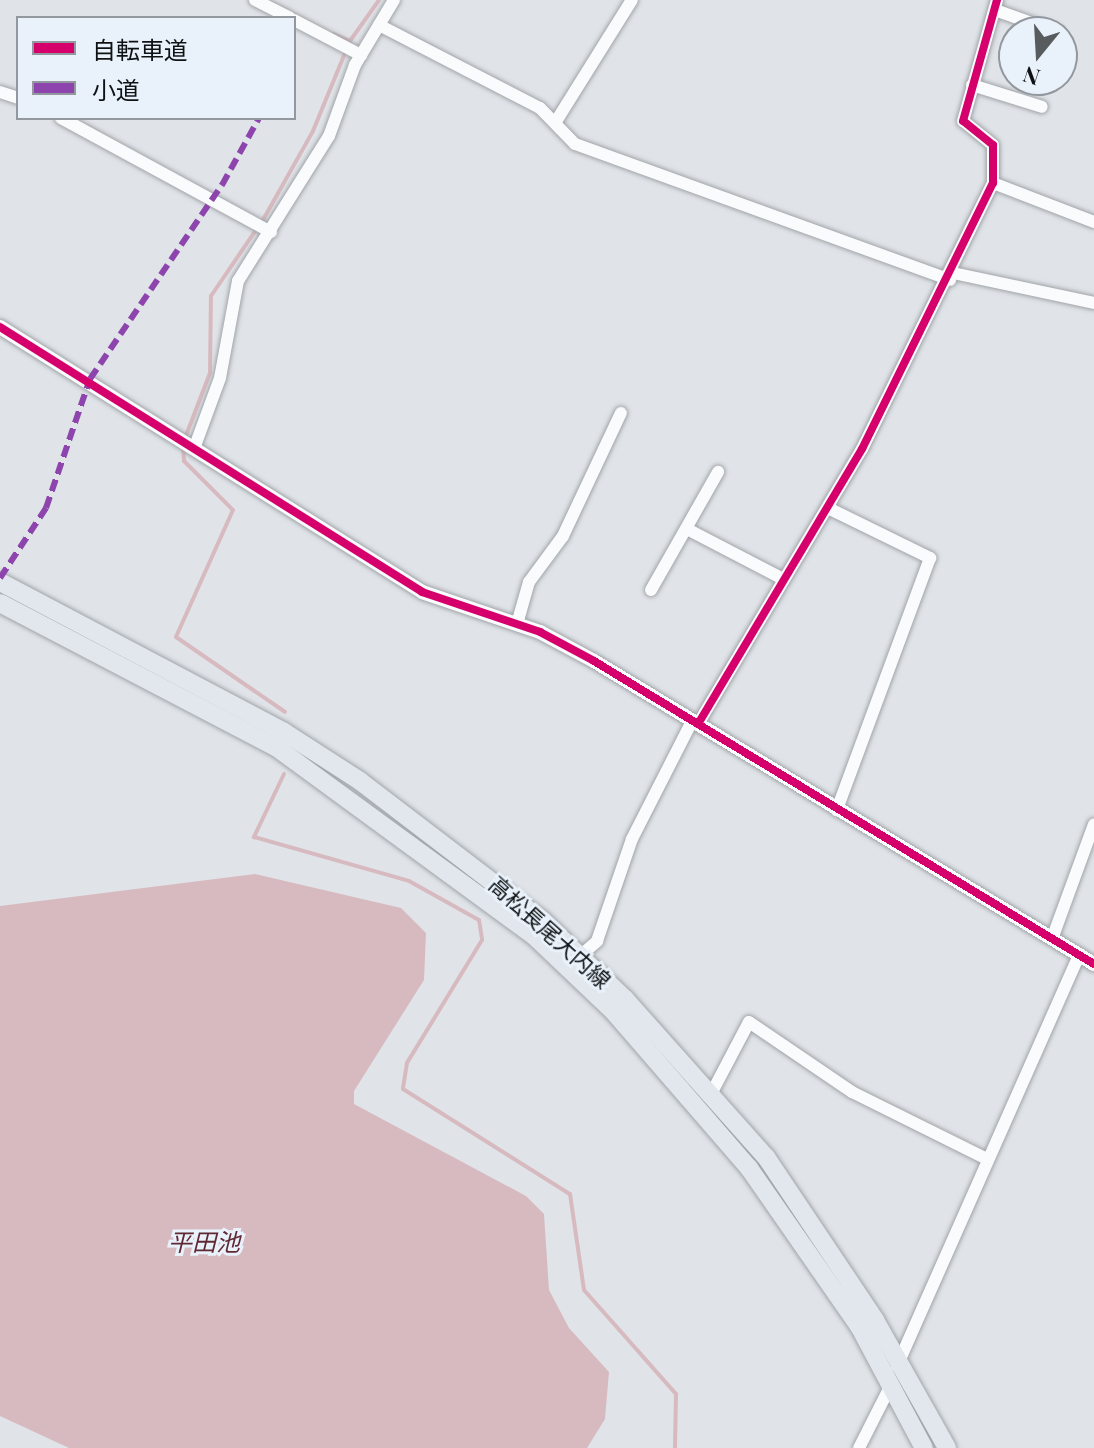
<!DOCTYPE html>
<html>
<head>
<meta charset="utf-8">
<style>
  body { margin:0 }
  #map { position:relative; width:1094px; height:1448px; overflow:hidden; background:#e0e4e9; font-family:"Playfair Display","Noto Sans JP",serif }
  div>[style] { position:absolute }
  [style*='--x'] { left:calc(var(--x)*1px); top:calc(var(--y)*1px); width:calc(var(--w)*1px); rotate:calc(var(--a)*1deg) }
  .water>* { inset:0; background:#d7babf }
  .stream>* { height:4px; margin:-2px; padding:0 2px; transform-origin:2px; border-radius:2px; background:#d7babf }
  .roads { filter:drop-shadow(0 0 2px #a1a4a8) drop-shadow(0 0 2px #a1a4a8) }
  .minor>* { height:12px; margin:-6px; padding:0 6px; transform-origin:6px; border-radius:6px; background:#fafbfc }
  .tertiary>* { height:14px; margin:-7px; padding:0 7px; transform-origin:7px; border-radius:7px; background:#fafbfc }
  .primary>* { height:18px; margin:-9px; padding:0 9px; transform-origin:9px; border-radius:9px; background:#e1e7ec }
  .quiet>* { height:6px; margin-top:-3px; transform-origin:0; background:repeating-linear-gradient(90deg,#8e44ad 0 12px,transparent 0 18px) }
  .cycleway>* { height:8px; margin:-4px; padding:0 4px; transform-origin:4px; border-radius:4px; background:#d6006c }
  span { translate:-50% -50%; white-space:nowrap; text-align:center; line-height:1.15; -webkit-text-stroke:6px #e9f1fa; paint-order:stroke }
  .street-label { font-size:22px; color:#0f1214 }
  .water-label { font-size:24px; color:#602833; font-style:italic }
  .legend { position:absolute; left:16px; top:16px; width:280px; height:104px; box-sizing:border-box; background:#e9f1fa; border:2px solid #92989e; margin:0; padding:10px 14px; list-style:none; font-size:24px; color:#0f1214 }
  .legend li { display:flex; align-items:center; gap:16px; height:40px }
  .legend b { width:40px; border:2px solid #92989e }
  .north { position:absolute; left:998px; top:16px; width:80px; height:80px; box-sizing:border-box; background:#e9f1fa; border:2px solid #92989e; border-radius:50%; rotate:198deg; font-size:22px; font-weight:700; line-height:32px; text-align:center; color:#0f1214 }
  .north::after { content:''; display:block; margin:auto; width:28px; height:36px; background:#585c5f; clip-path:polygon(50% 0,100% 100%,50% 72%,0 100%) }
</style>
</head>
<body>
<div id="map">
  <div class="water">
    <i style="clip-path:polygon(255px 874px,401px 908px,426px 933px,424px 980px,354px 1091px,354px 1104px,526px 1196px,544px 1214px,549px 1290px,569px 1328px,609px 1372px,605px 1419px,587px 1448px,69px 1448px,0 1416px,0 906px)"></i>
  </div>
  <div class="stream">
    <i style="--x:334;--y:34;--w:17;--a:24"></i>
    <i style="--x:185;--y:438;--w:70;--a:-69"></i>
    <i style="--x:210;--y:373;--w:77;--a:-89.3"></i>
    <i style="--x:211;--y:296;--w:94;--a:-55.8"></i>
    <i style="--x:264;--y:218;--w:100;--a:-60.6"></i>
    <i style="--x:313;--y:131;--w:97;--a:-67.7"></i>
    <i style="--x:350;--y:41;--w:50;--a:-54.7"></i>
    <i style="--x:183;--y:446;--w:15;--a:86"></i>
    <i style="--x:184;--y:461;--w:69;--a:45"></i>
    <i style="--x:233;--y:510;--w:139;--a:114.2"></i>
    <i style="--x:176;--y:637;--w:132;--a:34.5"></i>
    <i style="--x:284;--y:774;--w:70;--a:115.5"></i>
    <i style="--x:254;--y:837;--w:161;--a:15.8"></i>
    <i style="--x:409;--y:881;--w:80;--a:29.1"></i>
    <i style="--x:479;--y:920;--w:20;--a:81"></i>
    <i style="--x:482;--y:940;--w:144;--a:121.4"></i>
    <i style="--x:407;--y:1063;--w:26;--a:99"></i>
    <i style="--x:403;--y:1089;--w:197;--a:32.2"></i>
    <i style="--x:570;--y:1194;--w:97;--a:81.7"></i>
    <i style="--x:584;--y:1290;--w:139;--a:48.5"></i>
    <i style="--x:676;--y:1394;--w:54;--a:91.1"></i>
  </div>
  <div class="roads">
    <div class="minor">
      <i style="--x:255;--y:0;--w:39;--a:27"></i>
      <i style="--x:995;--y:10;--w:66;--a:19.5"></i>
      <i style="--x:294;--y:20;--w:76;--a:27.6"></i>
      <i style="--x:379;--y:25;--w:181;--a:27.3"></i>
      <i style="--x:540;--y:108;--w:50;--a:45.8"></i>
      <i style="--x:575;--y:144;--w:399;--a:19.9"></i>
      <i style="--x:972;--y:85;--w:73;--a:17.4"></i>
      <i style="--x:0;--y:92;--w:19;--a:18"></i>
      <i style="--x:61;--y:118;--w:239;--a:28.5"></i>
      <i style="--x:555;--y:123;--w:145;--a:-58"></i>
      <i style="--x:993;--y:183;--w:108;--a:21.1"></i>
      <i style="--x:953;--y:273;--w:144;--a:12"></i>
      <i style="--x:195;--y:446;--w:72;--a:-69.8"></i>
      <i style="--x:220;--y:378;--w:99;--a:-79.5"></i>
      <i style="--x:238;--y:281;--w:171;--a:-57.9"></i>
      <i style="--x:329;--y:136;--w:76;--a:-69.9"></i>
      <i style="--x:355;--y:65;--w:76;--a:-59"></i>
      <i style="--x:828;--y:508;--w:114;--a:26.1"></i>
      <i style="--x:930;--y:558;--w:269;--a:110.3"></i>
      <i style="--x:687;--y:529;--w:106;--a:27.5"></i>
      <i style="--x:651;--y:590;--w:136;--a:-60.4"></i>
      <i style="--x:517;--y:624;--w:44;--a:-74.1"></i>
      <i style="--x:529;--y:582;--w:57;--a:-53.5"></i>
      <i style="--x:563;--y:536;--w:136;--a:-64.8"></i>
      <i style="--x:698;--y:724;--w:320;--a:-59.2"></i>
      <i style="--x:862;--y:449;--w:297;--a:-63.8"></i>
      <i style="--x:993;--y:183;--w:38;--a:-90"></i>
      <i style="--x:993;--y:145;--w:38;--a:-141"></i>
      <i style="--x:963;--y:121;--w:126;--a:-74.3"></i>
      <i style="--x:1052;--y:939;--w:122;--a:-69.9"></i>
      <i style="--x:580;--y:956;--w:23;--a:-41"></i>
      <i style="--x:597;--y:941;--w:108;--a:-71.1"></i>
      <i style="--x:632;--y:839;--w:132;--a:-63"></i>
      <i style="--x:711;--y:1094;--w:81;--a:-62.2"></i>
      <i style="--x:749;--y:1022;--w:125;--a:34.2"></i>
      <i style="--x:852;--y:1092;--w:151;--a:26.4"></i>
      <i style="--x:897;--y:1366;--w:449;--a:-66.1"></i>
      <i style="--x:859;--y:1448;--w:73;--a:-63.1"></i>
    </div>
    <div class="tertiary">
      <i style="--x:0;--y:327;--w:498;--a:32.1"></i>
      <i style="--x:422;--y:592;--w:125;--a:18.7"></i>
      <i style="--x:540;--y:632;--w:61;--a:28.2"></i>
      <i style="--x:594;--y:661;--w:585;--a:31.22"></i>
    </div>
    <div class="primary">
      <i style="--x:0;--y:582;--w:321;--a:27.8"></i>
      <i style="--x:284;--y:732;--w:90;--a:32.8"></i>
      <i style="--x:360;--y:781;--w:230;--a:37.4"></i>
      <i style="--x:543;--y:921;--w:113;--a:43.6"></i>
      <i style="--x:625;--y:999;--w:212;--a:48.3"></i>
      <i style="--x:766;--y:1157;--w:196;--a:56.2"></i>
      <i style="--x:875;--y:1320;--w:147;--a:60.6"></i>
      <i style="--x:0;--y:603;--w:311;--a:27.6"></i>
      <i style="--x:276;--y:747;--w:318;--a:36.2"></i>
      <i style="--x:533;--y:935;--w:110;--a:43.5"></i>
      <i style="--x:613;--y:1011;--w:208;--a:49.1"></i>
      <i style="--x:749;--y:1168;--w:193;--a:55.2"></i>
      <i style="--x:859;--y:1326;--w:138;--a:62"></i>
    </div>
  </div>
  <div class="quiet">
    <i style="--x:0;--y:578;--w:84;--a:-56.7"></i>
    <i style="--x:46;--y:508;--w:136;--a:-71.2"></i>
    <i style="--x:90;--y:379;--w:235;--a:-55.8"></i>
    <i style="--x:222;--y:185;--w:77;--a:-61.1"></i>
  </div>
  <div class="cycleway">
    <i style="--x:0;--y:327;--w:498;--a:32.1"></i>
    <i style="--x:422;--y:592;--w:125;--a:18.7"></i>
    <i style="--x:540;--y:632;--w:61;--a:28.2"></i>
    <i style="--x:594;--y:661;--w:585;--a:31.22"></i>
    <i style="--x:698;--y:724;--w:320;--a:-59.2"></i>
    <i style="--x:862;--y:449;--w:297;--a:-63.8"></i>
    <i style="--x:993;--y:183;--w:38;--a:-90"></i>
    <i style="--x:993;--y:145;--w:38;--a:-141"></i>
    <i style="--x:963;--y:121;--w:126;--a:-74.3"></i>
  </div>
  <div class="street-label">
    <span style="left:550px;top:932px;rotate:42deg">高松長尾大内線</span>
  </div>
  <div class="water-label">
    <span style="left:204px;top:1242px">平田池</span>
  </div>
  <ul class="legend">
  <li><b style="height:10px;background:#d6006c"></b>自転車道</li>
  <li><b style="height:10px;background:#8e44ad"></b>小道</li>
  </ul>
  <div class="north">N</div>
</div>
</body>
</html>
